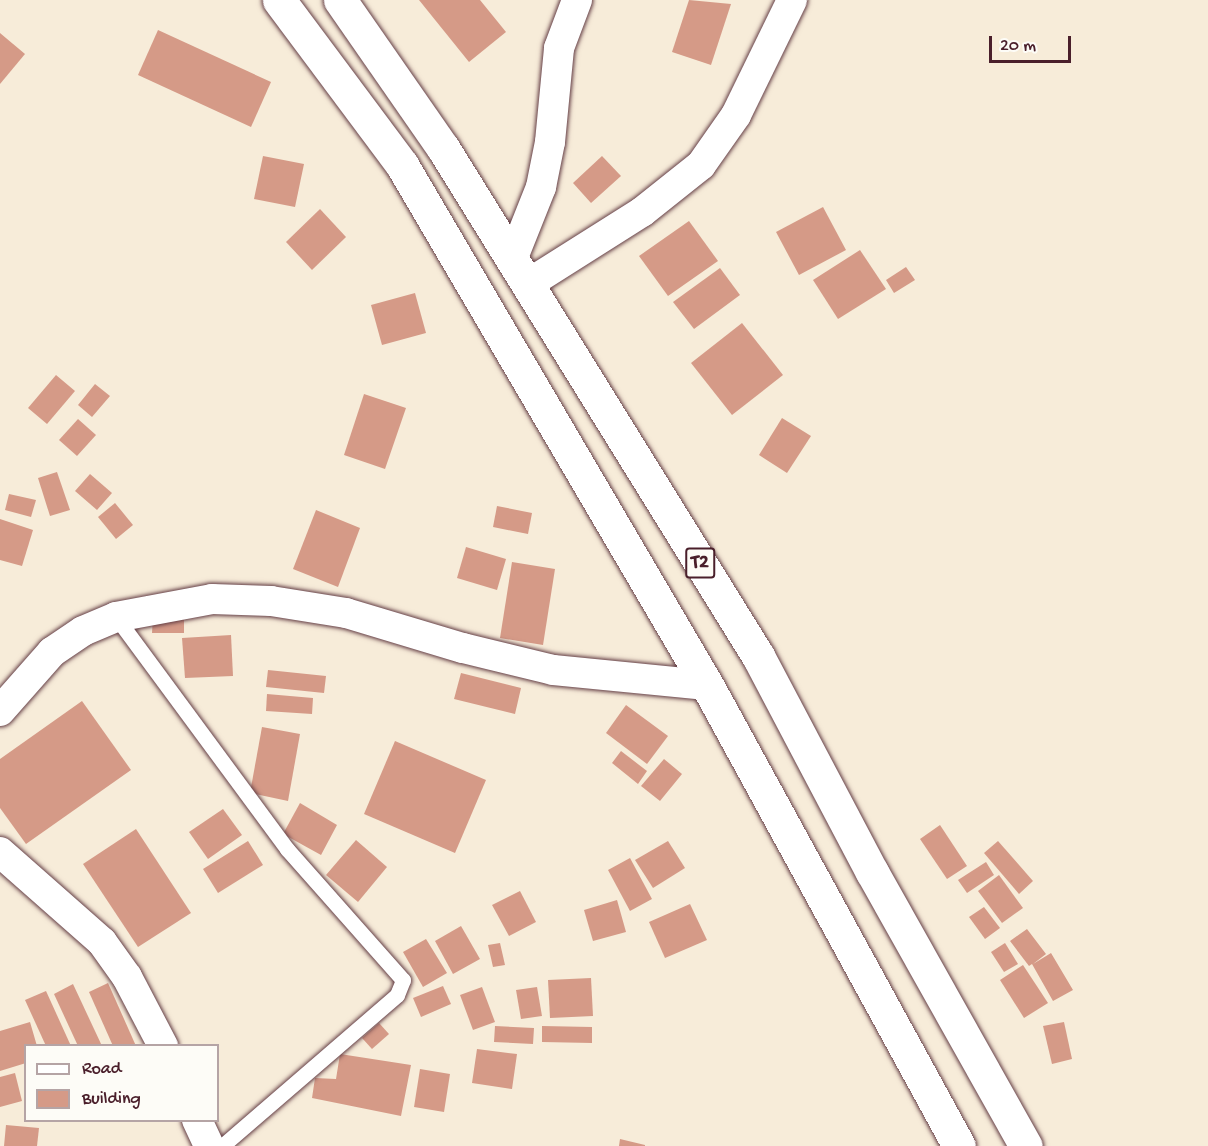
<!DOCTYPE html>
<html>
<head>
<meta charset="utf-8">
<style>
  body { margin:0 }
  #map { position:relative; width:1208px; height:1146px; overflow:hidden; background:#f7ecd9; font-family:"Gochi Hand",sans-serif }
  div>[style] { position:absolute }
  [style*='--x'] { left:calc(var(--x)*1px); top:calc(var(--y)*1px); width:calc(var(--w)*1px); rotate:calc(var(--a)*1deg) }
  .building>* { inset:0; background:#d59a87 }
  .roads { filter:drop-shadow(0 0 2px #643e45) drop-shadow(0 0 2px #643e45) }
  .lane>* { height:15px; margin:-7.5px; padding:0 7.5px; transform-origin:7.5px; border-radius:7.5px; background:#fff }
  .street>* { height:30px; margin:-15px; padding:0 15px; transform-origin:15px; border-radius:15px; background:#fff }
  .highway>* { height:33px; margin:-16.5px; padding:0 16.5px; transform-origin:16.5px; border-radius:16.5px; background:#fff }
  span { translate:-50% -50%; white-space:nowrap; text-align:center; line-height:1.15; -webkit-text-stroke:5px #fdfcf7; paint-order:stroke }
  .shield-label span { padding:2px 4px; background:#fdfcf7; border:2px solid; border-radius:4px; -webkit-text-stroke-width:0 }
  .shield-label { font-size:20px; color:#4a1f2b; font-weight:700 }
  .legend { position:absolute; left:24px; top:1044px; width:195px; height:78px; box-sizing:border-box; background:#fdfcf7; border:2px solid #b5a4a5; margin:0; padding:8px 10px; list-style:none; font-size:18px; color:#4a1f2b }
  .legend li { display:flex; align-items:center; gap:12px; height:30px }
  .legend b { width:30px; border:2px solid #b5a4a5 }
  .scale { position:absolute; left:989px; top:36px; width:82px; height:27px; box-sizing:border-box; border:3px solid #4a1f2b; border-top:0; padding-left:8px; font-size:18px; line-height:21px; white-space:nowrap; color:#4a1f2b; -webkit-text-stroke:4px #fdfcf7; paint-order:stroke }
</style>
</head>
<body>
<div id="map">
  <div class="building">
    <i style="clip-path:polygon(419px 0,480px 0,506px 32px,469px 62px)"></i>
    <i style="clip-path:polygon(689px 0,731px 4px,711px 65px,672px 52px)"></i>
    <i style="clip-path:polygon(158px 30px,271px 82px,251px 127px,138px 75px)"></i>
    <i style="clip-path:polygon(0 33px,25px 54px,0 84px)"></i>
    <i style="clip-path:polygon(263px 156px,304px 164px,295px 207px,254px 199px)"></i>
    <i style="clip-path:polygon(602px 156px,621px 176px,591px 203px,573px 183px)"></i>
    <i style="clip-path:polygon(823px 207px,846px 250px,799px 275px,776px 232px)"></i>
    <i style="clip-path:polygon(320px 209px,346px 237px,312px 270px,286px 242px)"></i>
    <i style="clip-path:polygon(689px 221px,718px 261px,668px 296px,639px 256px)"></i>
    <i style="clip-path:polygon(860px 250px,886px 289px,838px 319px,813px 280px)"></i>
    <i style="clip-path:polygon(906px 267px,915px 280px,894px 293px,886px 280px)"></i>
    <i style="clip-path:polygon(720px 268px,740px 295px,694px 329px,673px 302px)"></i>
    <i style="clip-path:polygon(415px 293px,426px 333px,382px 345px,371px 305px)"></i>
    <i style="clip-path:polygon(742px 323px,783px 375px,732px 415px,691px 363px)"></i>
    <i style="clip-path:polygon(56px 375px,75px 391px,47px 424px,28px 408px)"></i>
    <i style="clip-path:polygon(95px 384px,110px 396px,92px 417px,78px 405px)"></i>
    <i style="clip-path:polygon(364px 394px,406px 408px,385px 469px,344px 455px)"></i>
    <i style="clip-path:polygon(782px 418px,811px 436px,787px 473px,759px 455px)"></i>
    <i style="clip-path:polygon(78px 419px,96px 435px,77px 456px,59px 440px)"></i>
    <i style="clip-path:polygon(57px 472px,70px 510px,50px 516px,38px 478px)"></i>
    <i style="clip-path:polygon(90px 474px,112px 493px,97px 510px,75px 491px)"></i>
    <i style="clip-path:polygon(9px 494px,36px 500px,31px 517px,5px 510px)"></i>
    <i style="clip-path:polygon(115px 503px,133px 525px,116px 539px,98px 517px)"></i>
    <i style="clip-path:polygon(497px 506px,532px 513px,528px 534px,493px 527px)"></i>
    <i style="clip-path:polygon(316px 510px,360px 528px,338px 587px,293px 569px)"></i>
    <i style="clip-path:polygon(0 519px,33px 530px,22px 566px,0 560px)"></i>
    <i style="clip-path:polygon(466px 547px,506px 559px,497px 590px,457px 578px)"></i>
    <i style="clip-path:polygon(512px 562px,555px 569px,543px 645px,500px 638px)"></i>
    <i style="clip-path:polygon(153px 617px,184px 618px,184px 633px,152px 633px)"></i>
    <i style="clip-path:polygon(231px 635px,233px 676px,185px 678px,182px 638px)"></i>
    <i style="clip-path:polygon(268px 670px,326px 676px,324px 693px,266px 687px)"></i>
    <i style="clip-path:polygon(461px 673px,521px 688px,515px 714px,454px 699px)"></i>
    <i style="clip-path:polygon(267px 694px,313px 698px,312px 714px,266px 711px)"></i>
    <i style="clip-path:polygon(82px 701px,131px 770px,26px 844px,0 808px,0 759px)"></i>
    <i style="clip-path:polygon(626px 705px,668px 736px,647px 764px,606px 733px)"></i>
    <i style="clip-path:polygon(262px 727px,300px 734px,288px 801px,250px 793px)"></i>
    <i style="clip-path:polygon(395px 741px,486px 780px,455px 853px,364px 814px)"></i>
    <i style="clip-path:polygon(621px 751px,647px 771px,638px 784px,612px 763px)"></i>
    <i style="clip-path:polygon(664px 759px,682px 774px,660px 801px,641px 786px)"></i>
    <i style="clip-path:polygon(300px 803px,337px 825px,321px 855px,283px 834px)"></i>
    <i style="clip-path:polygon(223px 809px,242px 835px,208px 859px,189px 832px)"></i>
    <i style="clip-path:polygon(940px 825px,967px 866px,947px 879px,920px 839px)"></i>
    <i style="clip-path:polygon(136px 829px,191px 913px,138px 947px,83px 864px)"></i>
    <i style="clip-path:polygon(356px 840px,387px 867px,358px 902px,326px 875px)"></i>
    <i style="clip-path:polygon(248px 841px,263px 865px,218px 893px,203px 869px)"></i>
    <i style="clip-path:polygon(668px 841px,685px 868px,653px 888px,635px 860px)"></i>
    <i style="clip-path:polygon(998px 841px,1033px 881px,1019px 894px,984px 853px)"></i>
    <i style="clip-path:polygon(630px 858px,652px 899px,630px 911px,608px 870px)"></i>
    <i style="clip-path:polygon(986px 862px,994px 875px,967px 893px,958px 880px)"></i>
    <i style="clip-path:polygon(999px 875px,1023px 908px,1002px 923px,978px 891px)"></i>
    <i style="clip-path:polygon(520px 891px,536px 922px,509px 936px,492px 905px)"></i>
    <i style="clip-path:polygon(617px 900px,626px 932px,593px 941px,584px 910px)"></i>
    <i style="clip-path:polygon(690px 904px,707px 940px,665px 958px,649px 922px)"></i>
    <i style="clip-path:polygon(984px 907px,1000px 928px,985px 939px,969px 917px)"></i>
    <i style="clip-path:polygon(461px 926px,480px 959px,453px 974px,435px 941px)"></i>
    <i style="clip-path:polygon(1027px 929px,1046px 954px,1033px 964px,1051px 953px,1073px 990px,1053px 1001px,1032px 964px,1029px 966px,1010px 941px)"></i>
    <i style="clip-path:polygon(426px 939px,447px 973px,423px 987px,403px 952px)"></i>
    <i style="clip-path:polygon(500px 943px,505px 965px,493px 967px,488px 945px)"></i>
    <i style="clip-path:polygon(1005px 943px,1018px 964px,1004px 972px,991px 952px)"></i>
    <i style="clip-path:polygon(1023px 965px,1048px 1003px,1024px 1018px,1000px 980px)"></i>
    <i style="clip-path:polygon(591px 978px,593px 1016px,550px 1018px,548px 980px)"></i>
    <i style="clip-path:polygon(108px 983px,136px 1046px,113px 1046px,89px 992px)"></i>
    <i style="clip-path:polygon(73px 984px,102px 1046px,78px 1046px,54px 994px)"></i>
    <i style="clip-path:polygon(443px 986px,451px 1004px,421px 1017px,413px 998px)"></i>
    <i style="clip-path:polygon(482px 987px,495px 1022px,473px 1030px,460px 995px)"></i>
    <i style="clip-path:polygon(537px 987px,542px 1016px,521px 1019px,516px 990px)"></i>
    <i style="clip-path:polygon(46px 991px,71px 1046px,46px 1046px,25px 1000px)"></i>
    <i style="clip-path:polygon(30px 1022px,37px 1046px,26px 1046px,26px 1063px,0 1071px,0 1031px)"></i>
    <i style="clip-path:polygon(1064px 1022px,1072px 1059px,1052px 1064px,1043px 1026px)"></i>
    <i style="clip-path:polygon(379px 1023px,389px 1034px,372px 1049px,362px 1038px)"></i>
    <i style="clip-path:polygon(495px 1026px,534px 1028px,533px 1044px,494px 1042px)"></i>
    <i style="clip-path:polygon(542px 1026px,592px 1027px,592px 1043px,542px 1042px)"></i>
    <i style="clip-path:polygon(477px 1049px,517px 1054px,512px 1089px,472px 1083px)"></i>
    <i style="clip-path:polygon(340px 1054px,411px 1065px,401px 1116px,312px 1098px,315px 1078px,336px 1079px)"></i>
    <i style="clip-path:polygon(420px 1069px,450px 1074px,444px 1112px,414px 1107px)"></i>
    <i style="clip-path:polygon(15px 1073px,22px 1101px,0 1107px,0 1077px)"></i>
    <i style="clip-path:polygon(6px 1125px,39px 1128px,37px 1146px,4px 1146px)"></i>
    <i style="clip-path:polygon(620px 1139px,645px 1145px,645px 1146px,619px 1146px)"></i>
  </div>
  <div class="roads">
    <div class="lane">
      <i style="--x:116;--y:617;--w:288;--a:53.6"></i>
      <i style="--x:287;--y:849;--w:175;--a:48.5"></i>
      <i style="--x:403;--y:980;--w:16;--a:112"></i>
      <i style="--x:397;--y:995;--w:231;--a:139.2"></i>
    </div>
    <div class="street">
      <i style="--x:512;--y:260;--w:79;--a:-68.3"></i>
      <i style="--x:541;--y:187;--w:46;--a:-78.7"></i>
      <i style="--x:550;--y:142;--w:94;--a:-84.5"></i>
      <i style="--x:559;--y:48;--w:51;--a:-69.4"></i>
      <i style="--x:528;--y:284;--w:135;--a:-32.3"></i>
      <i style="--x:642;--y:212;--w:75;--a:-38.5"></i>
      <i style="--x:701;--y:165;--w:61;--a:-55"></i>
      <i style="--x:736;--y:115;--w:128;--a:-64"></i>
      <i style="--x:0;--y:711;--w:79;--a:-48.6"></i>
      <i style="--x:52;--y:652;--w:37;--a:-34"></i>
      <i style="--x:83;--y:631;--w:36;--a:-23"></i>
      <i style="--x:116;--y:617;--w:98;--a:-10.6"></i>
      <i style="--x:212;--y:599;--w:59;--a:1.9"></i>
      <i style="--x:271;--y:601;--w:76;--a:9.1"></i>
      <i style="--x:346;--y:613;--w:122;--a:16.7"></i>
      <i style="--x:463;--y:648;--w:93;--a:13.7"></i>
      <i style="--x:553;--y:670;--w:155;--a:5.6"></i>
      <i style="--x:0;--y:852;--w:136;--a:41.4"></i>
      <i style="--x:102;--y:942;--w:43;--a:54.5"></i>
      <i style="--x:127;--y:977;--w:78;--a:62.4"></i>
      <i style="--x:197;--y:1120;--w:29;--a:65"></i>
    </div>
    <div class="highway">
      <i style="--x:279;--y:0;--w:206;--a:53.3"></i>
      <i style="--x:402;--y:165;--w:603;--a:59.61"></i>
      <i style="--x:707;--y:685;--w:525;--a:61.34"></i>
      <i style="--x:340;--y:0;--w:180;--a:55.2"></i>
      <i style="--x:443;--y:148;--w:598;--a:58.2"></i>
      <i style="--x:758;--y:656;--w:244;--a:62.2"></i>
      <i style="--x:872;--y:872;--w:314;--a:60.7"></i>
    </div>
  </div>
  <div class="shield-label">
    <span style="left:700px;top:563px">T2</span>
  </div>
  <ul class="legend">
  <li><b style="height:8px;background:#fff"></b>Road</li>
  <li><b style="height:16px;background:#d59a87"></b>Building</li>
  </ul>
  <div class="scale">20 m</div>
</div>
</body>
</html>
